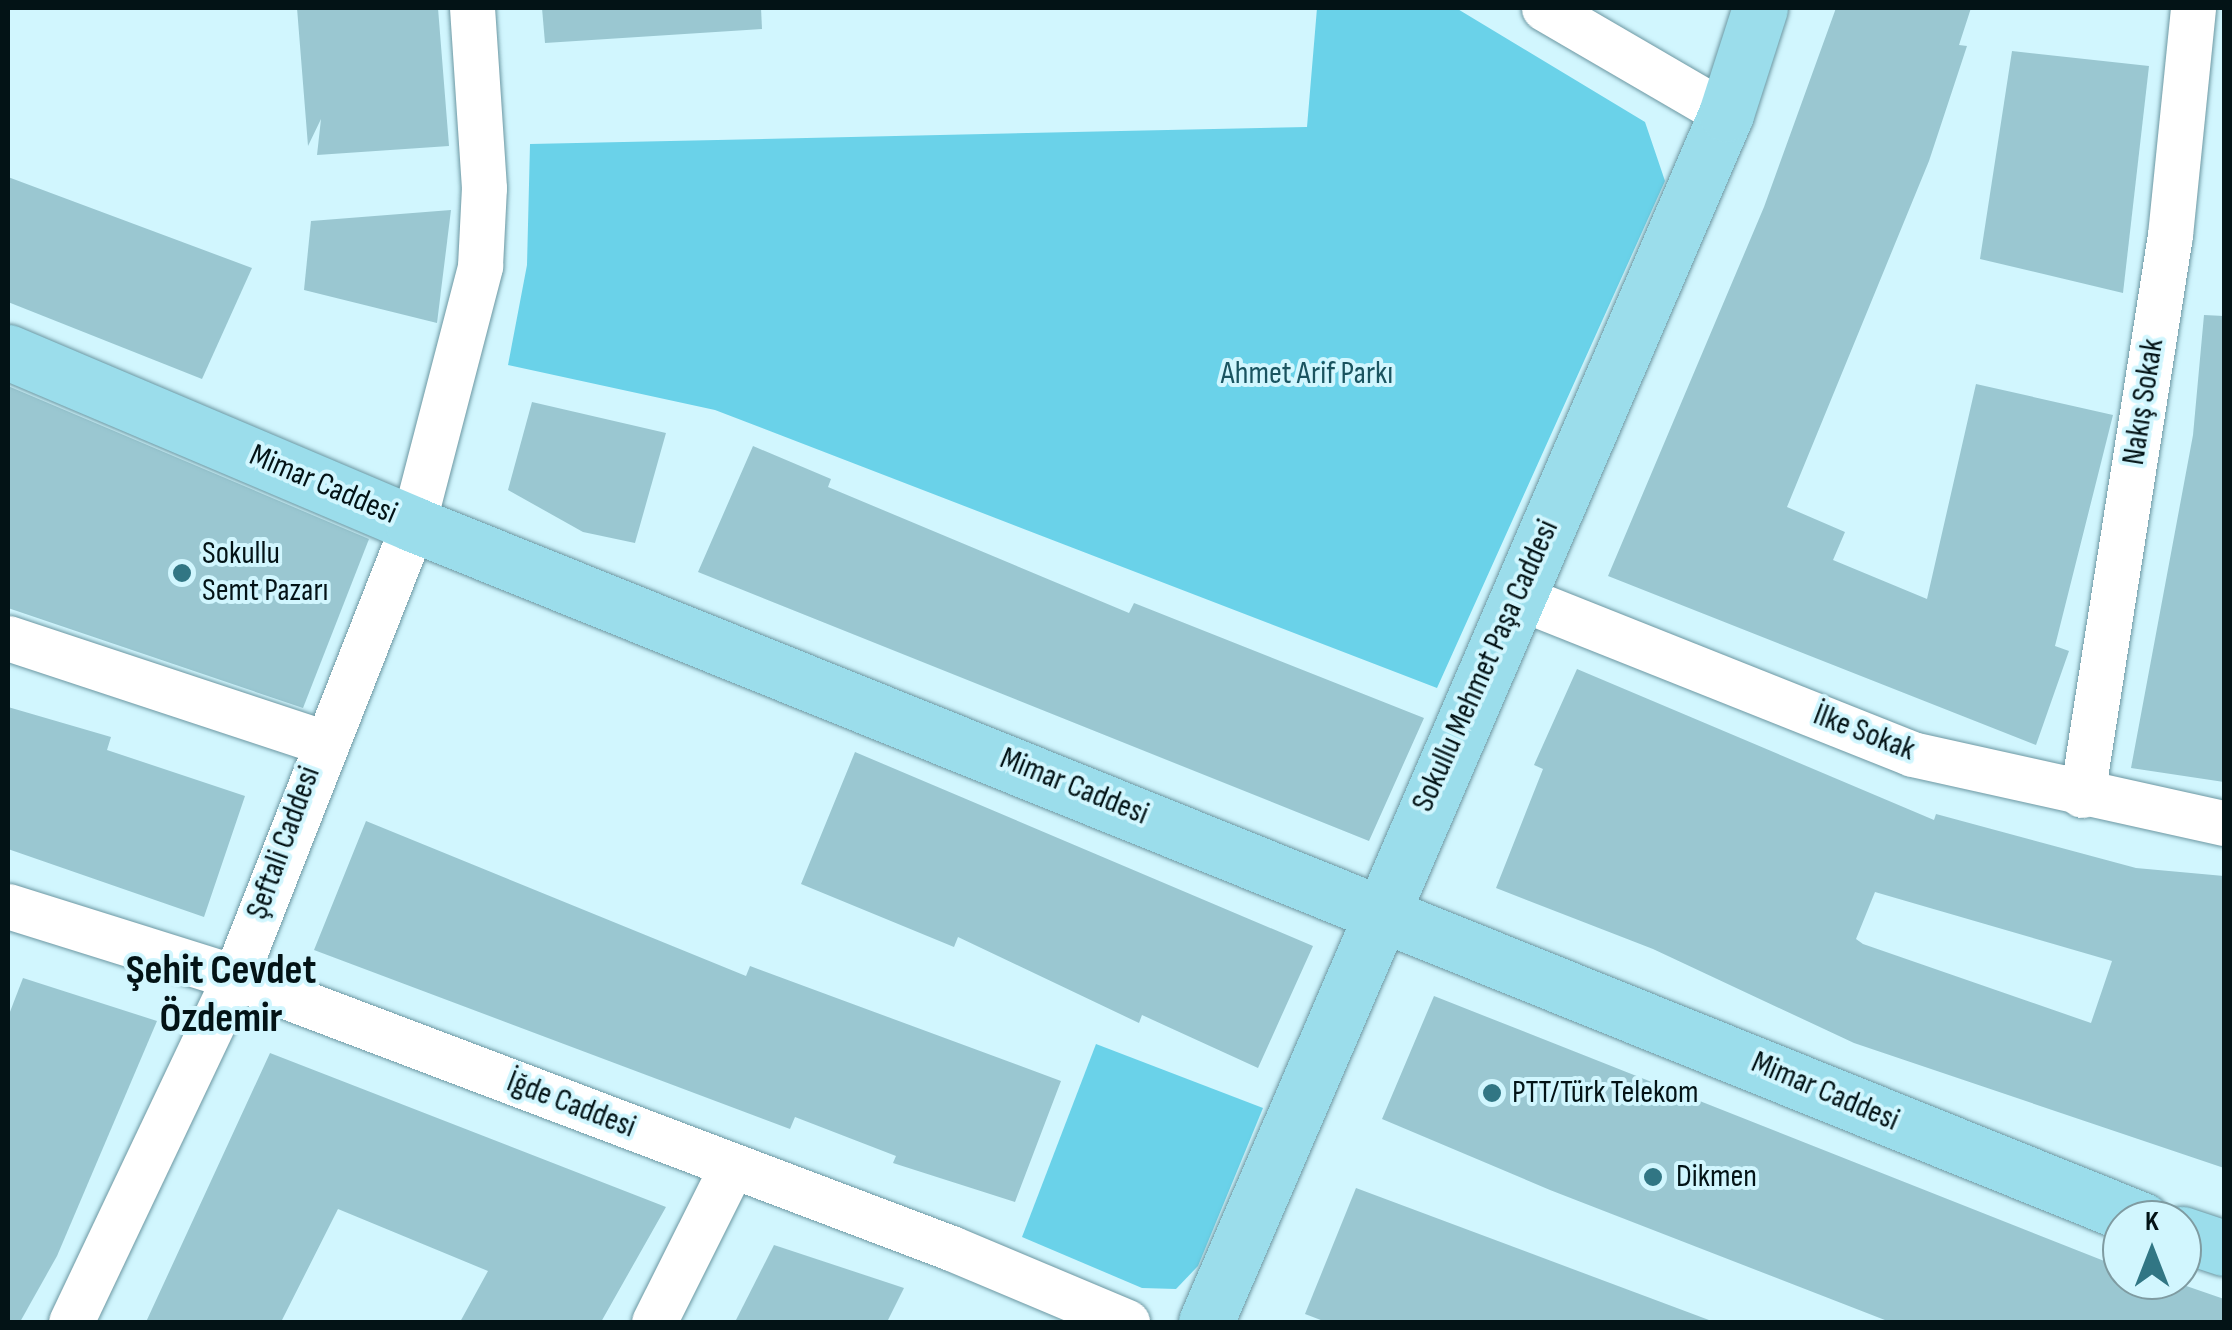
<!DOCTYPE html>
<html>
<head>
<meta charset="utf-8">
<style>
  body { margin:0 }
  #map { position:relative; width:2232px; height:1330px; overflow:hidden; background:#d1f6fe; font-family:"Sofia Sans Condensed",sans-serif }
  div>[style] { position:absolute }
  [style*='--x'] { left:calc(var(--x)*1px); top:calc(var(--y)*1px); width:calc(var(--w)*1px); rotate:calc(var(--a)*1deg) }
  .green>* { inset:0; background:#6ad2e9 }
  .building>* { inset:0; background:#9ac7d1 }
  .roads { filter:drop-shadow(0 0 2px #6c97a2) drop-shadow(0 0 2px #6c97a2) }
  .minor>* { height:45px; margin:-22.5px; padding:0 22.5px; transform-origin:22.5px; border-radius:22.5px; background:#fff }
  .major>* { height:55px; margin:-27.5px; padding:0 27.5px; transform-origin:27.5px; border-radius:27.5px; background:#9bddeb }
  .dots>* { width:28px; height:28px; translate:-50% -50%; box-sizing:border-box; border:5px solid #d1f6fe; border-radius:50% }
  span { translate:-50% -50%; white-space:nowrap; text-align:center; line-height:1.15; -webkit-text-stroke:8px #d1f6fe; paint-order:stroke }
  .park-label { font-size:32px; color:#1a5460 }
  .street-label { font-size:32px; color:#031316 }
  .poi-label { font-size:32px; color:#031316 }
  .left { translate:0 -50%; text-align:left }
  .district-label { font-size:42px; color:#031316; font-weight:700 }
  .frame { position:absolute; inset:0; border:10px solid #031316; pointer-events:none }
  .north { position:absolute; left:2102px; top:1200px; width:100px; height:100px; box-sizing:border-box; background:#d1f6fe; border:2px solid #7f9ba1; border-radius:50%; rotate:0deg; font-size:28px; font-weight:700; line-height:40px; text-align:center; color:#031316 }
  .north::after { content:''; display:block; margin:auto; width:35px; height:45px; background:#317684; clip-path:polygon(50% 0,100% 100%,50% 72%,0 100%) }
</style>
</head>
<body>
<div id="map">
  <div class="green">
    <i style="clip-path:polygon(1317px 8px,1456px 8px,1645px 122px,1665px 181px,1437px 688px,715px 410px,508px 365px,527px 265px,530px 144px,1307px 127px)"></i>
    <i style="clip-path:polygon(1096px 1044px,1263px 1108px,1198px 1266px,1176px 1289px,1142px 1288px,1022px 1237px)"></i>
  </div>
  <div class="building">
    <i style="clip-path:polygon(297px 8px,438px 8px,449px 146px,317px 155px,321px 119px,308px 146px)"></i>
    <i style="clip-path:polygon(542px 8px,761px 8px,762px 29px,545px 43px)"></i>
    <i style="clip-path:polygon(1836px 8px,1971px 8px,1959px 45px,1967px 46px,1929px 161px,1787px 507px,1845px 532px,1833px 560px,1927px 599px,1976px 384px,2113px 415px,2055px 646px,2069px 651px,2036px 745px,1608px 576px,1764px 207px)"></i>
    <i style="clip-path:polygon(2012px 51px,2149px 66px,2123px 293px,1980px 259px)"></i>
    <i style="clip-path:polygon(8px 177px,252px 268px,202px 379px,8px 302px)"></i>
    <i style="clip-path:polygon(451px 210px,437px 323px,304px 290px,311px 221px)"></i>
    <i style="clip-path:polygon(2204px 315px,2224px 316px,2224px 782px,2131px 768px,2193px 435px)"></i>
    <i style="clip-path:polygon(8px 386px,369px 539px,303px 708px,8px 608px)"></i>
    <i style="clip-path:polygon(532px 402px,666px 433px,635px 543px,583px 532px,508px 490px)"></i>
    <i style="clip-path:polygon(753px 446px,831px 479px,828px 487px,1129px 613px,1134px 603px,1424px 718px,1369px 841px,698px 572px)"></i>
    <i style="clip-path:polygon(evenodd,1577px 669px,1934px 820px,1936px 814px,2136px 868px,2224px 876px,2224px 1168px,1854px 1043px,1653px 949px,1496px 888px,1543px 769px,1534px 765px,1577px 669px,1875px 892px,2112px 961px,2091px 1023px,1863px 944px,1856px 939px,1875px 892px)"></i>
    <i style="clip-path:polygon(8px 707px,111px 737px,107px 750px,245px 796px,204px 917px,8px 849px)"></i>
    <i style="clip-path:polygon(855px 752px,1313px 946px,1258px 1068px,1142px 1015px,1139px 1023px,958px 937px,954px 947px,801px 884px)"></i>
    <i style="clip-path:polygon(366px 821px,746px 976px,750px 966px,1061px 1081px,1015px 1202px,893px 1163px,896px 1156px,795px 1117px,790px 1129px,314px 950px)"></i>
    <i style="clip-path:polygon(23px 978px,157px 1021px,57px 1256px,20px 1322px,8px 1322px,8px 1017px)"></i>
    <i style="clip-path:polygon(1434px 996px,2122px 1268px,2122px 1280px,2169px 1280px,2224px 1299px,2224px 1322px,1890px 1322px,1550px 1190px,1382px 1119px)"></i>
    <i style="clip-path:polygon(270px 1053px,666px 1207px,601px 1322px,460px 1322px,488px 1271px,338px 1209px,281px 1322px,146px 1322px)"></i>
    <i style="clip-path:polygon(1356px 1188px,1709px 1320px,1709px 1322px,1326px 1322px,1305px 1314px)"></i>
    <i style="clip-path:polygon(774px 1245px,904px 1288px,887px 1322px,735px 1322px)"></i>
  </div>
  <div class="roads">
    <div class="minor">
      <i style="--x:1544;--y:8;--w:211;--a:30.2"></i>
      <i style="--x:1518;--y:597;--w:424;--a:21.7"></i>
      <i style="--x:1912;--y:754;--w:320;--a:12.5"></i>
      <i style="--x:8;--y:638;--w:331;--a:18.3"></i>
      <i style="--x:2082;--y:795;--w:567;--a:-81.07"></i>
      <i style="--x:2170;--y:235;--w:228;--a:-84.2"></i>
      <i style="--x:8;--y:906;--w:238;--a:17.4"></i>
      <i style="--x:235;--y:977;--w:766;--a:20.73"></i>
      <i style="--x:951;--y:1248;--w:191;--a:22.8"></i>
      <i style="--x:71;--y:1322;--w:382;--a:-64.6"></i>
      <i style="--x:235;--y:977;--w:487;--a:-68.5"></i>
      <i style="--x:413;--y:524;--w:267;--a:-75.4"></i>
      <i style="--x:480;--y:266;--w:78;--a:-87.1"></i>
      <i style="--x:484;--y:188;--w:180;--a:-93.8"></i>
      <i style="--x:654;--y:1322;--w:174;--a:-63.4"></i>
    </div>
    <div class="major">
      <i style="--x:8;--y:352;--w:440;--a:23"></i>
      <i style="--x:413;--y:524;--w:1864;--a:21.93"></i>
      <i style="--x:2182;--y:1234;--w:44;--a:18.4"></i>
      <i style="--x:1206;--y:1322;--w:1315;--a:-66.71"></i>
      <i style="--x:1726;--y:114;--w:111;--a:-72.2"></i>
    </div>
  </div>
  <div class="dots">
    <i style="left:182px;top:573px;background:#317684"></i>
    <i style="left:1492px;top:1093px;background:#317684"></i>
    <i style="left:1653px;top:1177px;background:#317684"></i>
  </div>
  <div class="park-label">
    <span style="left:1307px;top:374px">Ahmet Arif Parkı</span>
  </div>
  <div class="street-label">
    <span style="left:2144px;top:402px;rotate:-81deg">Nakış Sokak</span>
    <span style="left:323px;top:485px;rotate:23deg">Mimar Caddesi</span>
    <span style="left:1486px;top:666px;rotate:-66deg">Sokullu Mehmet Paşa Caddesi</span>
    <span style="left:1864px;top:733px;rotate:21deg">İlke Sokak</span>
    <span style="left:1074px;top:787px;rotate:22deg">Mimar Caddesi</span>
    <span style="left:284px;top:843px;rotate:-70deg">Şeftali Caddesi</span>
    <span style="left:1825px;top:1092px;rotate:23deg">Mimar Caddesi</span>
    <span style="left:571px;top:1105px;rotate:21deg">İğde Caddesi</span>
  </div>
  <div class="poi-label">
    <span class="left" style="left:202px;top:573px">Sokullu<br>Semt Pazarı</span>
    <span class="left" style="left:1512px;top:1093px">PTT/Türk Telekom</span>
    <span class="left" style="left:1676px;top:1177px">Dikmen</span>
  </div>
  <div class="district-label">
    <span style="left:221px;top:995px">Şehit Cevdet<br>Özdemir</span>
  </div>
  <div class="frame"></div>
  <div class="north">K</div>
</div>
</body>
</html>
